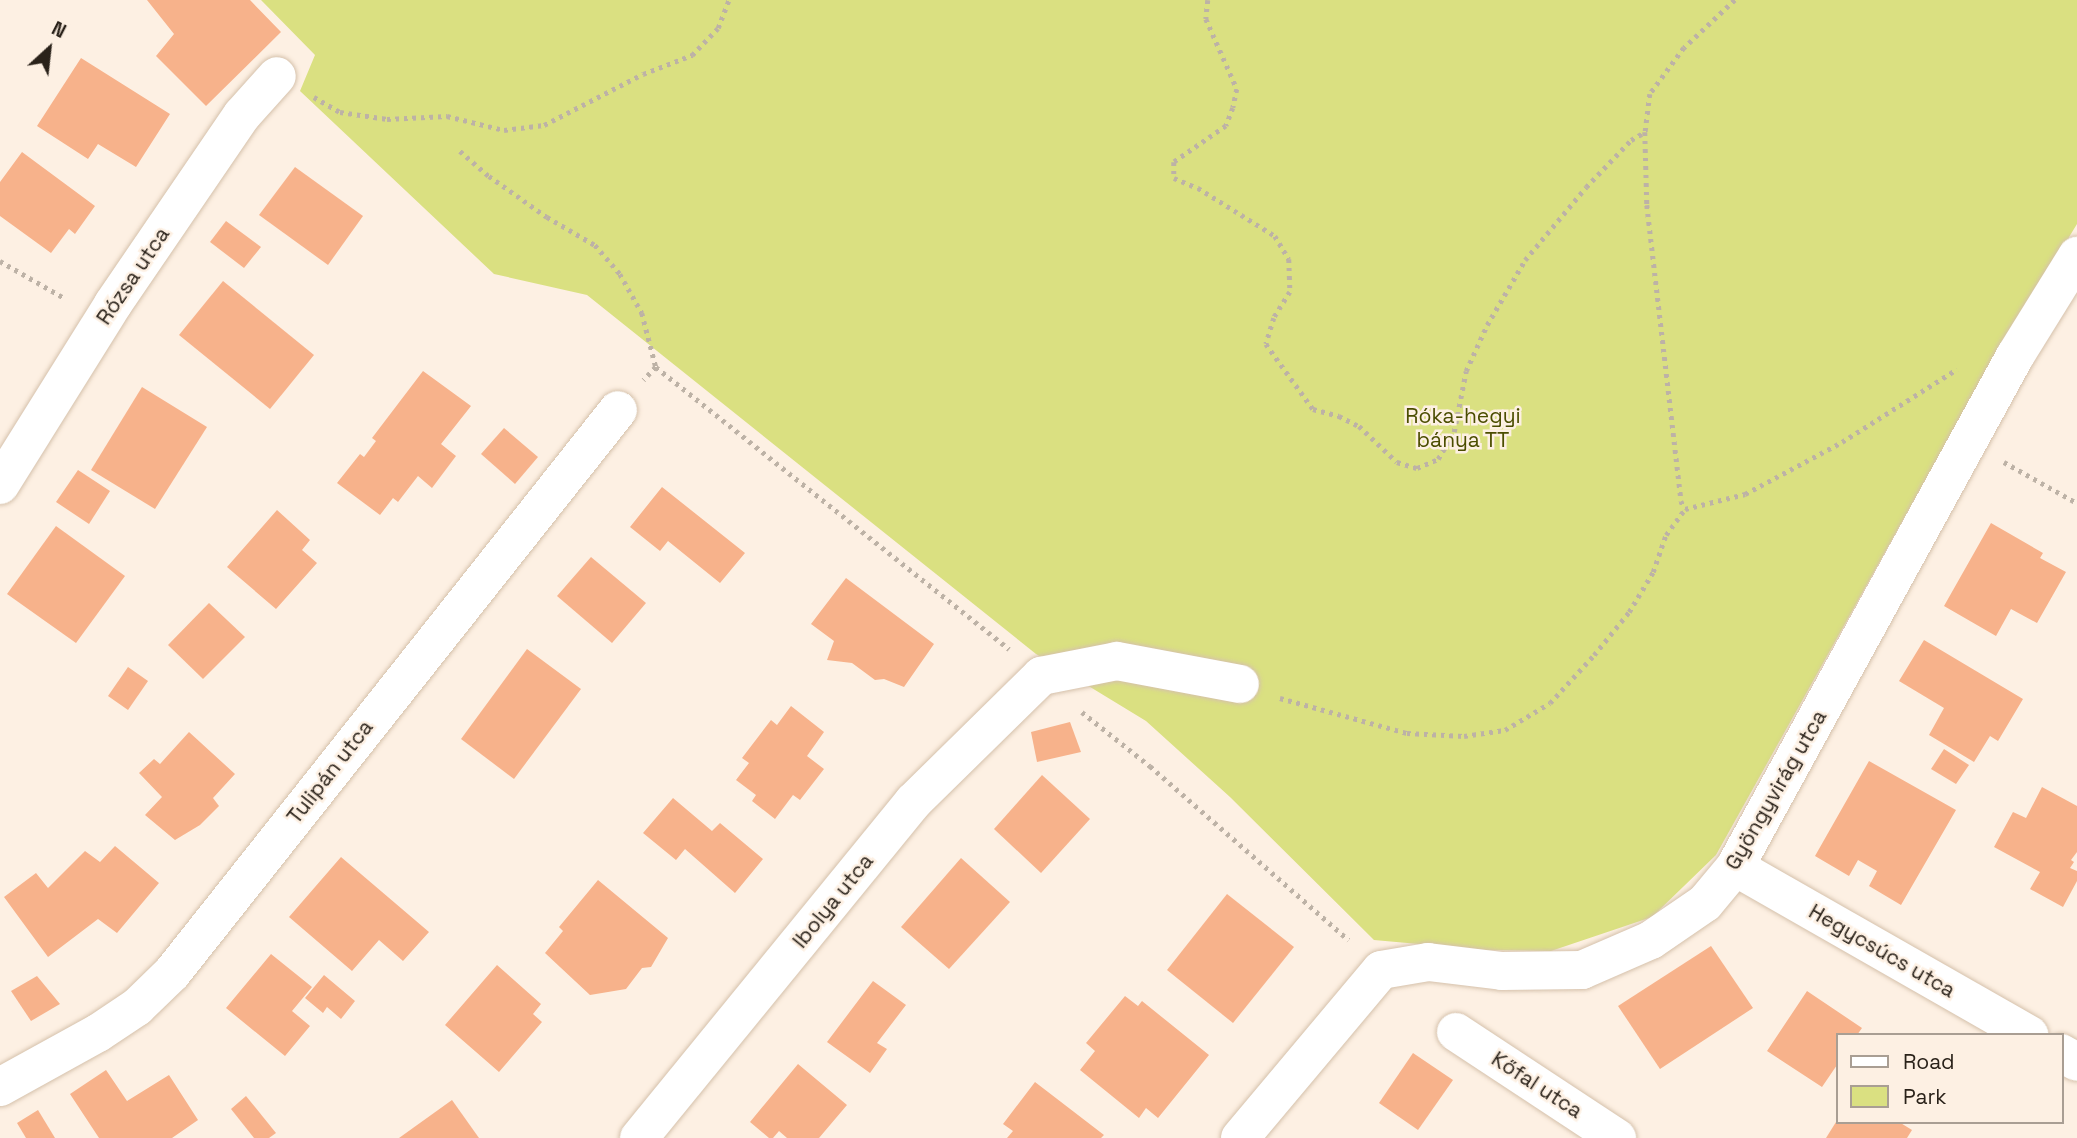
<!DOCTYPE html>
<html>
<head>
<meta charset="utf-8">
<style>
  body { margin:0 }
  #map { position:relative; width:2077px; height:1138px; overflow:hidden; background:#fdf0e3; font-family:"Space Grotesk",sans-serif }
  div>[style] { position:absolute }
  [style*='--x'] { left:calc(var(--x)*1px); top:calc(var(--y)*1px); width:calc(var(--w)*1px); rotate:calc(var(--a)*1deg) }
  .green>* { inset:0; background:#dae081 }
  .building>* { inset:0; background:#f7b28b }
  .path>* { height:4.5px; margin-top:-2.25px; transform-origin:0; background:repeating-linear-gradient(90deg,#bdb2a6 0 3.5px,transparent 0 8.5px) }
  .roads { filter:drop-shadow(0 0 2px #d5c1ab) drop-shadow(0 0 2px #d5c1ab) }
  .street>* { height:38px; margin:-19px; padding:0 19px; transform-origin:19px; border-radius:19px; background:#fff }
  span { translate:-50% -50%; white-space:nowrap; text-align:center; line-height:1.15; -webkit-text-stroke:5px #fdf0e3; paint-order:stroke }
  .street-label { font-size:21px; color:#2a221a }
  .park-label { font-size:21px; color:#4b4d00 }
  .legend { position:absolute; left:1836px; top:1033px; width:228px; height:91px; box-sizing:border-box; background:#fdf0e3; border:2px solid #a99e93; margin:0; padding:9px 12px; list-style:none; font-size:21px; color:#2a221a }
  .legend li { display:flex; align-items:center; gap:14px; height:35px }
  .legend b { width:35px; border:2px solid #a99e93 }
  .north { position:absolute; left:14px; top:14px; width:70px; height:70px; -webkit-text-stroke:5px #fdf0e3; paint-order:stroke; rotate:27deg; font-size:19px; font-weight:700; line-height:28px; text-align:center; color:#2a221a }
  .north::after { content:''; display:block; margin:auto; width:24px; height:32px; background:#2a221a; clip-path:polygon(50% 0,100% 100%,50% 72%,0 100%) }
</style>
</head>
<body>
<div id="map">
  <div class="green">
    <i style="clip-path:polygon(261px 0,2077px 0,2077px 224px,1975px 391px,1716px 855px,1652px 917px,1551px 951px,1485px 950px,1374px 940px,1230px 797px,1146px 721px,1036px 654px,587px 295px,494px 274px,300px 91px,315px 55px)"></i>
  </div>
  <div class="building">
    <i style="clip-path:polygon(147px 0,250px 0,281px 32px,206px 106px,156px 56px,174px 34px)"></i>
    <i style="clip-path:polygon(81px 58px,170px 114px,136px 167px,98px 144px,88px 159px,37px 126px)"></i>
    <i style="clip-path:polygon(22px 152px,95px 206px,75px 234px,69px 229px,51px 253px,0 216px,0 182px)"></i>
    <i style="clip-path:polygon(295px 167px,363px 216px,328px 265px,259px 215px)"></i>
    <i style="clip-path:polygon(226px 221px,261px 247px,244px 268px,210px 242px)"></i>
    <i style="clip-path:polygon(223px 281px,314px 355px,270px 409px,179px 335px)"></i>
    <i style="clip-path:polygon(423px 371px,471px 406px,441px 444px,456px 456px,432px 488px,418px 476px,398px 502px,393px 498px,380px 515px,337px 483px,360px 454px,364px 457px,376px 441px,372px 438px)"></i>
    <i style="clip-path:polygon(142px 387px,207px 427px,155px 509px,91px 470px)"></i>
    <i style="clip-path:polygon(504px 428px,538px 457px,515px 484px,481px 454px)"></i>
    <i style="clip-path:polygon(78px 470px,110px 491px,89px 524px,56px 502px)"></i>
    <i style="clip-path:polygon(662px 487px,745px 553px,720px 583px,668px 541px,660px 551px,630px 527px)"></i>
    <i style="clip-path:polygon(277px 510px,310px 540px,302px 550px,317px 563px,276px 609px,227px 567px)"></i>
    <i style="clip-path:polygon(1991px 523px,2043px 553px,2040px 558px,2066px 572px,2037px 623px,2011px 609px,1996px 636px,1944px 606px)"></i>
    <i style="clip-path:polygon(56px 526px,125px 576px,76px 643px,7px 594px)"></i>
    <i style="clip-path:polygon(591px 557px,646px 603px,612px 643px,557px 596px)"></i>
    <i style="clip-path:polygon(846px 578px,934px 644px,904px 687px,884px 679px,875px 680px,852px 663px,827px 660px,834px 641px,811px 624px)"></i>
    <i style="clip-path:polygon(209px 603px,245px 637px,203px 679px,168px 645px)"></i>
    <i style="clip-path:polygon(1924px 640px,2023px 699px,1998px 741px,1990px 736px,1974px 762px,1929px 735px,1944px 708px,1899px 681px)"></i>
    <i style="clip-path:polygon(527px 649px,581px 689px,514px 779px,461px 739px)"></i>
    <i style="clip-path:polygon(128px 667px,148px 681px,128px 710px,108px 696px)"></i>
    <i style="clip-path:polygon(791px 706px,824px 732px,807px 756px,824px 769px,800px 800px,793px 795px,775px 819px,752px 801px,756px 795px,736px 780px,749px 763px,742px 758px,771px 720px,777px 725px)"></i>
    <i style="clip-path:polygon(1070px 722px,1081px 752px,1037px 762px,1031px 732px)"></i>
    <i style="clip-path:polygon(189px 732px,235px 774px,213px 798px,219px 806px,200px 825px,175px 840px,145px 815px,162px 797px,139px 773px,154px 759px,160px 764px)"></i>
    <i style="clip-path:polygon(1944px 749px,1969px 765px,1956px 784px,1931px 769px)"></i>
    <i style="clip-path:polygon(1869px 761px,1956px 810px,1901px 905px,1869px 886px,1877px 871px,1858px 860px,1849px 876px,1815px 856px)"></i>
    <i style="clip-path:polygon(1042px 775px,1090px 819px,1041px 873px,994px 829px)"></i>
    <i style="clip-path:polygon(2042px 787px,2077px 806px,2077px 852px,2071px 860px,2074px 862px,2070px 868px,2077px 871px,2077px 881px,2063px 907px,2030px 889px,2040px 872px,1994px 847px,2013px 812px,2026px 818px)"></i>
    <i style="clip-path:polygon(673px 798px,712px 831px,720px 823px,763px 859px,735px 893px,685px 849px,676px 860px,643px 833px)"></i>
    <i style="clip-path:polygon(115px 846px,159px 883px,117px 933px,98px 919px,48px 957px,4px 897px,36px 873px,48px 888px,85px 851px,100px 862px)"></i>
    <i style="clip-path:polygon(341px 857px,429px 932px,403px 961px,379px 940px,352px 971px,289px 917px)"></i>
    <i style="clip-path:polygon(961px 858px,1010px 902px,949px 969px,901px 927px)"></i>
    <i style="clip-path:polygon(598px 880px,668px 938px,651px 967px,642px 968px,626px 989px,590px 995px,545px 953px,563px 931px,559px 927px)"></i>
    <i style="clip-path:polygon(1227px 894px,1294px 947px,1233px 1023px,1167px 970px)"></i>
    <i style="clip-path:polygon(1711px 946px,1753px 1008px,1660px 1069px,1618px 1006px)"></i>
    <i style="clip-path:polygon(271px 954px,312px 987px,292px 1011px,310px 1026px,285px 1056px,226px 1008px)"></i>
    <i style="clip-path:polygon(497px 965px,541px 1004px,533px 1014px,542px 1022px,499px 1072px,445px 1025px)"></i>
    <i style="clip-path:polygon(324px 975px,355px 1001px,341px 1019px,327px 1007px,323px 1013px,305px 998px)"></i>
    <i style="clip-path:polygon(37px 976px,60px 1004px,31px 1021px,11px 991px)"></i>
    <i style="clip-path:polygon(873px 981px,906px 1005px,877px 1043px,887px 1049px,870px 1073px,827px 1042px)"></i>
    <i style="clip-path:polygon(1807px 991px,1862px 1028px,1857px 1035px,1837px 1035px,1837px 1065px,1822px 1087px,1767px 1051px)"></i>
    <i style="clip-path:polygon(1125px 996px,1138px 1006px,1142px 1001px,1209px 1055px,1158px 1118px,1146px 1108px,1139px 1118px,1080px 1070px,1095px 1051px,1086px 1043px)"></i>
    <i style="clip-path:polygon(1413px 1053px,1453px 1080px,1418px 1130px,1379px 1103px)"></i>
    <i style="clip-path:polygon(798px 1064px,847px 1105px,819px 1138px,787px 1138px,779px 1131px,773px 1138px,769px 1138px,750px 1122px)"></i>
    <i style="clip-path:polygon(106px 1070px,127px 1101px,169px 1075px,198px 1120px,172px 1138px,99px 1138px,70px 1094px)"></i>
    <i style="clip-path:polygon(1035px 1082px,1104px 1135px,1101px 1138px,1007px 1138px,1013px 1131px,1003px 1124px)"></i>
    <i style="clip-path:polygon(246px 1096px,276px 1133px,269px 1138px,254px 1138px,231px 1109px)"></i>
    <i style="clip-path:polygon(452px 1100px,479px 1138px,399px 1138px)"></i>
    <i style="clip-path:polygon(38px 1110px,55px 1138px,26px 1138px,17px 1123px)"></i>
    <i style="clip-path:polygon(1836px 1122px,1899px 1122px,1912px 1130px,1907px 1138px,1826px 1138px)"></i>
  </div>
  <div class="path">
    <i style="--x:1208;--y:0;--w:19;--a:96"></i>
    <i style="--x:1206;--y:19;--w:77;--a:66.1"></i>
    <i style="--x:1237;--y:89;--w:19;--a:102"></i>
    <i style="--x:1233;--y:108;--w:19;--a:111"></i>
    <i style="--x:1226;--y:126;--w:63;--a:145.3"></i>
    <i style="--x:1174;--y:162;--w:16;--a:90"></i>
    <i style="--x:1174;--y:178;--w:26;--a:23"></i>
    <i style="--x:1198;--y:188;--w:91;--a:31.9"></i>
    <i style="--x:1275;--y:236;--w:27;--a:59"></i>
    <i style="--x:1289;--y:259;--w:33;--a:88"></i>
    <i style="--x:1290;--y:292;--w:31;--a:122"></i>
    <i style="--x:1274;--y:318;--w:27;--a:107"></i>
    <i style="--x:1266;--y:344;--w:80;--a:54.1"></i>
    <i style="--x:1313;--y:409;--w:27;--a:15"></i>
    <i style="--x:1339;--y:416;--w:22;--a:27"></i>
    <i style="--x:1359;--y:426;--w:52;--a:43.5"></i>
    <i style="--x:1397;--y:462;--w:21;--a:17"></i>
    <i style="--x:1417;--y:468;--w:23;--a:-23"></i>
    <i style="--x:1438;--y:459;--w:31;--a:-59"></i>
    <i style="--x:1454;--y:432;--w:62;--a:-78.9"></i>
    <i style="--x:1466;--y:371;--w:51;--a:-65.5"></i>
    <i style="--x:1487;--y:325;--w:75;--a:-59.7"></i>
    <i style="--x:1525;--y:260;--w:95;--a:-50.1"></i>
    <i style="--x:1586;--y:187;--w:65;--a:-46.2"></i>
    <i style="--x:1631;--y:140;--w:16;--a:-30"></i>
    <i style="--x:1735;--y:0;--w:70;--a:136.7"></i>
    <i style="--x:1684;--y:48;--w:57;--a:126.5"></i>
    <i style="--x:1650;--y:94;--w:38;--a:97"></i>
    <i style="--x:1645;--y:132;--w:73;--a:88.4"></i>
    <i style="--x:1647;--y:205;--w:298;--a:83.4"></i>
    <i style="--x:1681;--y:501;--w:9;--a:63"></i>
    <i style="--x:1685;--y:509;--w:62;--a:-14"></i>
    <i style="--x:1745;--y:494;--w:110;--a:-28.2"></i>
    <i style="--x:1842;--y:442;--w:136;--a:-32.4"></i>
    <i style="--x:314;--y:97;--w:30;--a:30"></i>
    <i style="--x:340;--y:112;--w:48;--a:8.5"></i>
    <i style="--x:387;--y:119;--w:60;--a:-2.9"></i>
    <i style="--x:447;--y:116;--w:59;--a:13.8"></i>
    <i style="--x:504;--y:130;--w:40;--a:-7.1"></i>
    <i style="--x:544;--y:125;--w:111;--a:-27.3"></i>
    <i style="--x:643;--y:74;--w:53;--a:-21.2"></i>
    <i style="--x:692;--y:55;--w:37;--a:-46"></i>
    <i style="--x:718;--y:28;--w:30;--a:-69"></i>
    <i style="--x:460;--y:151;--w:38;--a:41"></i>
    <i style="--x:489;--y:176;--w:71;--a:35.3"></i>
    <i style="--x:547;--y:217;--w:56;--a:30.3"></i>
    <i style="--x:595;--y:245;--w:38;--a:49"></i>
    <i style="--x:620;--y:274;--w:45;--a:60.6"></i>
    <i style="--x:642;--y:313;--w:56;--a:75.5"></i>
    <i style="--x:656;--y:367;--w:18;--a:133"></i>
    <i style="--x:0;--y:261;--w:76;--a:29.9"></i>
    <i style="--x:656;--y:367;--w:452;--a:38.6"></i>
    <i style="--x:2004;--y:462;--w:84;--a:29.3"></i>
    <i style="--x:1280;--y:698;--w:132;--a:15.4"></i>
    <i style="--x:1407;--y:733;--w:57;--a:3"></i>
    <i style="--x:1464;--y:736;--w:41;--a:-8.3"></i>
    <i style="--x:1505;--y:730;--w:52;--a:-31"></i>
    <i style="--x:1550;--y:703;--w:65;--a:-47.5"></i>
    <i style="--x:1594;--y:655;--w:55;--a:-50.9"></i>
    <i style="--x:1629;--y:612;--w:47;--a:-59"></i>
    <i style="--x:1653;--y:572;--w:39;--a:-71"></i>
    <i style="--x:1666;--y:535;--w:32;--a:-54"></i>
    <i style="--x:1082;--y:712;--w:87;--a:38.5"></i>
    <i style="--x:1150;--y:766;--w:264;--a:41.2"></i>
  </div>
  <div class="roads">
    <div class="street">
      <i style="--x:0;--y:485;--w:213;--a:-58"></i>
      <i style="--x:113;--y:304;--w:229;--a:-55.7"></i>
      <i style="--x:242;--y:115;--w:52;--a:-48.1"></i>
      <i style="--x:1735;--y:867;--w:339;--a:29.7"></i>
      <i style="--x:1456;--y:1032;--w:193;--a:33.4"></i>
      <i style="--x:2061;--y:1053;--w:18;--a:29"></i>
      <i style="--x:0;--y:1087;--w:112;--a:-28.9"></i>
      <i style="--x:98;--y:1033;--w:47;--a:-33.7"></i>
      <i style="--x:137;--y:1007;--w:49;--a:-44.2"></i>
      <i style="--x:172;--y:973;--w:718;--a:-51.61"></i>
      <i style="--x:639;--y:1138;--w:434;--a:-50.8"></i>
      <i style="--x:913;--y:802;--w:180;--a:-44.5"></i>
      <i style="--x:1041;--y:676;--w:77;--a:-11.2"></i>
      <i style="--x:1117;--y:661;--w:125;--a:10.6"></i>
      <i style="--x:1240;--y:1138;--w:219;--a:-50"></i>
      <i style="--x:1381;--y:970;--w:48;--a:-9.7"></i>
      <i style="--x:1428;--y:962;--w:75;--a:6.9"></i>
      <i style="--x:1502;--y:971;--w:80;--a:-0.7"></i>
      <i style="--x:1582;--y:970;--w:75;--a:-23.5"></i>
      <i style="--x:1651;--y:940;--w:65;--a:-34.4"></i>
      <i style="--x:1705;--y:903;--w:47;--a:-50.2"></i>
      <i style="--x:1735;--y:867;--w:583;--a:-61.28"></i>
      <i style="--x:2015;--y:356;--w:118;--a:-58.2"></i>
    </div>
  </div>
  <div class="street-label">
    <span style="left:133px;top:276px;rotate:-56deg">Rózsa utca</span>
    <span style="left:330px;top:772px;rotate:-52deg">Tulipán utca</span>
    <span style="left:1776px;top:790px;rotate:-60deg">Gyöngyvirág utca</span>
    <span style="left:833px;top:901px;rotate:-51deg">Ibolya utca</span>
    <span style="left:1882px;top:951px;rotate:30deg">Hegycsúcs utca</span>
    <span style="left:1537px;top:1085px;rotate:33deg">Kőfal utca</span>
  </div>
  <div class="park-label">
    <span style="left:1463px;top:428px">Róka-hegyi<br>bánya TT</span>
  </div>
  <ul class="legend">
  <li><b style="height:9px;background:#fff"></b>Road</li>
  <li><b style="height:19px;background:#dae081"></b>Park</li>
  </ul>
  <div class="north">N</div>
</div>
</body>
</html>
